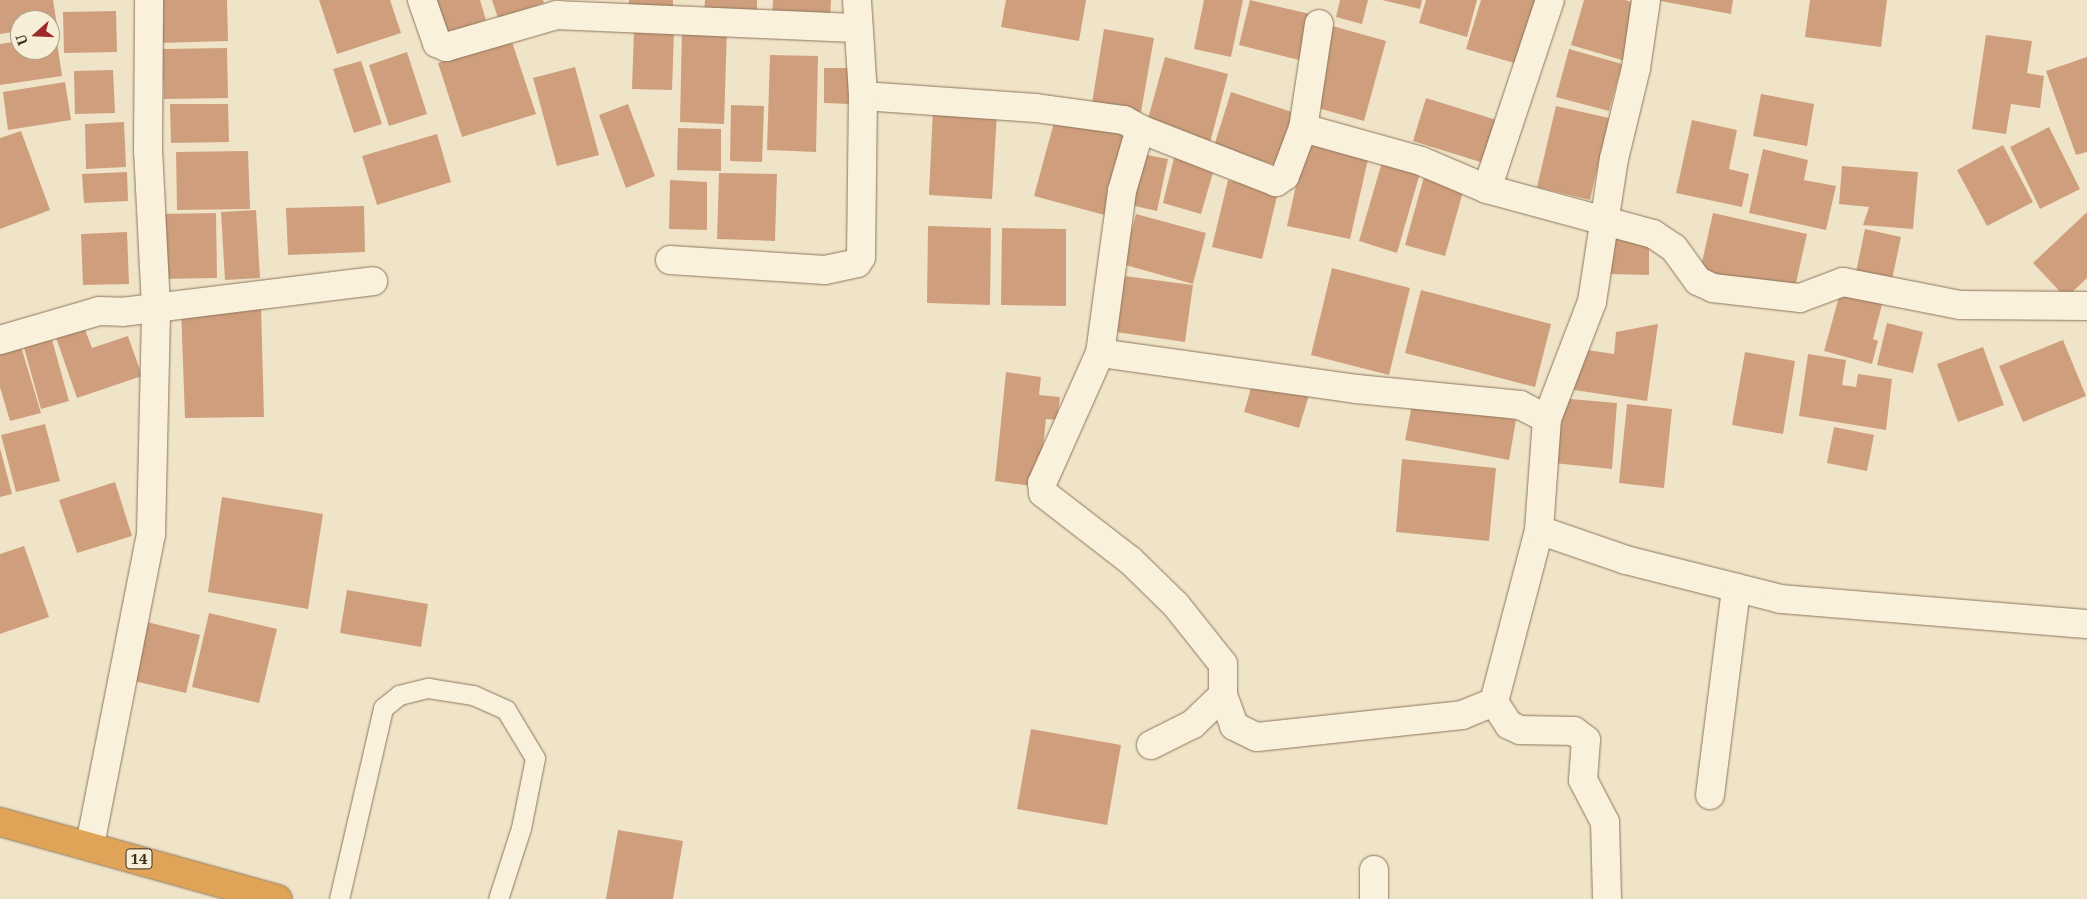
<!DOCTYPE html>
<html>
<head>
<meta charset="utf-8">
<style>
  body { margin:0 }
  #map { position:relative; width:2087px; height:899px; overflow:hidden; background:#f0e4c8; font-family:"Noto Serif",serif }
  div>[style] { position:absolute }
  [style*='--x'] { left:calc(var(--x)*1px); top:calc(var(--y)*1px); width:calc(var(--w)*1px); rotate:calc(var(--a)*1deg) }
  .building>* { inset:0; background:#cf9f7d }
  .roads { filter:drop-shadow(0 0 1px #8d765c) drop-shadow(0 0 1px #8d765c) }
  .lane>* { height:19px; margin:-9.5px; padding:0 9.5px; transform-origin:9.5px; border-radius:9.5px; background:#faf1dc }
  .street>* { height:28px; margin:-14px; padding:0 14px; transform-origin:14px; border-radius:14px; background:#faf1dc }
  .highway>* { height:28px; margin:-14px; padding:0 14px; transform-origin:14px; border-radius:14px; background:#e0a458 }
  span { translate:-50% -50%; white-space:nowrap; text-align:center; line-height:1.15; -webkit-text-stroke:4.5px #f7eed8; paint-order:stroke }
  .shield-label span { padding:1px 4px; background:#f7eed8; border:1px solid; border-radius:4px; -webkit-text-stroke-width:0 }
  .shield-label { font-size:15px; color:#3d2e20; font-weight:700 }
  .north { position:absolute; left:10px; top:10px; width:50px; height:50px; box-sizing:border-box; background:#f7eed8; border:1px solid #ada18e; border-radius:50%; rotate:250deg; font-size:14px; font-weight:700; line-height:20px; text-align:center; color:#3d2e20 }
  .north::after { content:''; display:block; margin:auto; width:18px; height:22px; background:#9e2a2b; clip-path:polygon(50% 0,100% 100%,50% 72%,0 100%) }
</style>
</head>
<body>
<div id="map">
  <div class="building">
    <i style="clip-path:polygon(0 0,53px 0,57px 25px,50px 26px,50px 20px,20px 20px,20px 31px,0 34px)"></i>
    <i style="clip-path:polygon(158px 0,227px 0,228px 41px,159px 43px)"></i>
    <i style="clip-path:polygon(319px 0,390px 0,401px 33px,337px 54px)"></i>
    <i style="clip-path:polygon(436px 0,480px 0,486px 20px,447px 33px)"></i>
    <i style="clip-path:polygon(492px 0,543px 0,544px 3px,498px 18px)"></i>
    <i style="clip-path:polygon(629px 0,673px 0,673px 14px,628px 13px)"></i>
    <i style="clip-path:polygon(705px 0,757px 0,757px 18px,704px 17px)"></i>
    <i style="clip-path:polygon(773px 0,831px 0,830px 20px,772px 19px)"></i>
    <i style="clip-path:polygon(1006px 0,1086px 0,1079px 41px,1001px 27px)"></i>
    <i style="clip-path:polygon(1204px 0,1243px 0,1231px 57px,1194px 49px)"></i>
    <i style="clip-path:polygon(1250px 0,1310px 14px,1299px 60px,1239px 45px)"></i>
    <i style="clip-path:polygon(1340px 0,1368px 0,1362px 24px,1336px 17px)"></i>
    <i style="clip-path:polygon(1382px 0,1422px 0,1420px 9px)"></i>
    <i style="clip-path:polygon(1426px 0,1477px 0,1467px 37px,1419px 23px)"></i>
    <i style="clip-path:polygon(1481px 0,1540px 0,1521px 65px,1466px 49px)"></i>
    <i style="clip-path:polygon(1584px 0,1625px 0,1642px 5px,1625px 61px,1571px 45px)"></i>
    <i style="clip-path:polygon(1655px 0,1733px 0,1731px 14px)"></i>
    <i style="clip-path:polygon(1810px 0,1887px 0,1881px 47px,1805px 37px)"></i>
    <i style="clip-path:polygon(116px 11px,117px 52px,64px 53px,63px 12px)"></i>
    <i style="clip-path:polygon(1329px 25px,1386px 41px,1364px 121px,1307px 105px)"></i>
    <i style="clip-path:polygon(682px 28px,727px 29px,724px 124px,680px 122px)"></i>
    <i style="clip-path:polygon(1104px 29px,1154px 38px,1141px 112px,1092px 103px)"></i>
    <i style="clip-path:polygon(634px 30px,674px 31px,672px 90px,632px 89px)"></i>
    <i style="clip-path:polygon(56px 35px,62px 76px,0 85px,0 44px,20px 41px,20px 50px,50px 50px,50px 36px)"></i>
    <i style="clip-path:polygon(1986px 35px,2032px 41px,2027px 73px,2044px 76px,2040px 108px,2011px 104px,2006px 134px,1972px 129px)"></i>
    <i style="clip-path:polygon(511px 39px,536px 114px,462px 137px,438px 63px)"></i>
    <i style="clip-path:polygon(227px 48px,228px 98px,164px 99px,162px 49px)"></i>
    <i style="clip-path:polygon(1569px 49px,1622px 64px,1609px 111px,1556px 97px)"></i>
    <i style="clip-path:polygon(407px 52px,427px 114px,389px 126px,369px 65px)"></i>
    <i style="clip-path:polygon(770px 55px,818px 56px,816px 152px,767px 150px)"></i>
    <i style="clip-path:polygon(1165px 57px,1228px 74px,1210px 143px,1146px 126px)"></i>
    <i style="clip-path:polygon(2087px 57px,2087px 152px,2076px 155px,2046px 71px)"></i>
    <i style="clip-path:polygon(361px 61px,382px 124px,354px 133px,333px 69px)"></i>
    <i style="clip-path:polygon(575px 67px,599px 155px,557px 166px,533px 78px)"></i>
    <i style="clip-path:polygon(824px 68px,850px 68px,849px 104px,824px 103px)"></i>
    <i style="clip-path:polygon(113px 70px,115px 113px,75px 114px,74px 71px)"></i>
    <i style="clip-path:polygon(65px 82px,71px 120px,8px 130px,3px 92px)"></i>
    <i style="clip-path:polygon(1231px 92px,1298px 114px,1282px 167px,1214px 146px)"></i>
    <i style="clip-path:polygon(1761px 94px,1814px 104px,1807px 146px,1753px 136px)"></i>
    <i style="clip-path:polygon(1426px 98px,1503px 122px,1490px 165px,1413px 141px)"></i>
    <i style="clip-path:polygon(170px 104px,228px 104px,229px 142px,171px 143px)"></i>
    <i style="clip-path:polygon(628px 104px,655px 176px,626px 188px,599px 115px)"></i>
    <i style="clip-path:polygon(731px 105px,764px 106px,762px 162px,730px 161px)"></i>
    <i style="clip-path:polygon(1556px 106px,1609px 118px,1590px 200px,1537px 187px)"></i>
    <i style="clip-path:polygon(933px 108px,997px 112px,992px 199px,929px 195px)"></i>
    <i style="clip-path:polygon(1056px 115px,1129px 136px,1108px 216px,1034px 196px)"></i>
    <i style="clip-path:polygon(1692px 120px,1737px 130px,1729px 169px,1749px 174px,1742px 207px,1676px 193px)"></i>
    <i style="clip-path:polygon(124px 122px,126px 167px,86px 169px,85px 124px)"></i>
    <i style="clip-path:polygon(2049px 127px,2080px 189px,2040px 209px,2010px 147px)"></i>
    <i style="clip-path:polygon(678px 128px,721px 129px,721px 171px,677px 170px)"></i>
    <i style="clip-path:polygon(21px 131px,50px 210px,0 229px,0 138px)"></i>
    <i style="clip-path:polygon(437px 134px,451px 182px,377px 205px,362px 156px)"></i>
    <i style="clip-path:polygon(1306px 140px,1369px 155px,1350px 239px,1287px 226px)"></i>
    <i style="clip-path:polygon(2003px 145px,2033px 202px,1987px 226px,1957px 170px)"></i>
    <i style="clip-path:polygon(1763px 149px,1808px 160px,1804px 180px,1836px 186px,1826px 230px,1749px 213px)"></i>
    <i style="clip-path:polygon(248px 151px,250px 209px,177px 210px,176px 152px)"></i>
    <i style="clip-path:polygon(1137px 153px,1168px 159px,1157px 211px,1126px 204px)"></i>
    <i style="clip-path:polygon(1174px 158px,1214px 169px,1201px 214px,1163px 203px)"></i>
    <i style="clip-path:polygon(1382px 162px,1420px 173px,1397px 253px,1359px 241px)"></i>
    <i style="clip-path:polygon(1842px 166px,1918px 172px,1913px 229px,1863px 225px,1869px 207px,1839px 204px)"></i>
    <i style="clip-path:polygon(127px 172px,128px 201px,84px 203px,82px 174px)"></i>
    <i style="clip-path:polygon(719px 173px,777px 174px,775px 241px,717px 239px)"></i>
    <i style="clip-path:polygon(1424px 177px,1464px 188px,1445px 256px,1405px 245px)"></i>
    <i style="clip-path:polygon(670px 180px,707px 182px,707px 230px,669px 229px)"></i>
    <i style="clip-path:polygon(1228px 180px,1278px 192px,1262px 259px,1212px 247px)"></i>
    <i style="clip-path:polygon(364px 206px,365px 252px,288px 255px,286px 208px)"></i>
    <i style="clip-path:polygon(256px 210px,260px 278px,225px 280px,221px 212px)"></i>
    <i style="clip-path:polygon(2087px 212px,2087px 278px,2066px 298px,2033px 263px)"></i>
    <i style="clip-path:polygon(216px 213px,217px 278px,158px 279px,156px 214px)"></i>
    <i style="clip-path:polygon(1713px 213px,1807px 234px,1794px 292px,1700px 271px)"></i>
    <i style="clip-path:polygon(1136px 214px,1206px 233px,1193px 284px,1122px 264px)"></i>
    <i style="clip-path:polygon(928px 226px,991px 228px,990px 305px,927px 303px)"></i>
    <i style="clip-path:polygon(1002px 228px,1066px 229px,1066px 306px,1001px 305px)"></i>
    <i style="clip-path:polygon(1865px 229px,1901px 237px,1891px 284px,1855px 277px)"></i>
    <i style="clip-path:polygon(127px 232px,129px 284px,83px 285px,81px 234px)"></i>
    <i style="clip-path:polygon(1610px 237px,1649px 238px,1649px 275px,1610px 274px)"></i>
    <i style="clip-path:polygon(1332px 268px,1410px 288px,1389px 375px,1311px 355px)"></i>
    <i style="clip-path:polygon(1124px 276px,1193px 285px,1185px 342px,1116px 332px)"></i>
    <i style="clip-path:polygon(1842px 286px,1884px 297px,1873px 339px,1878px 341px,1872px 364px,1824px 351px)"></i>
    <i style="clip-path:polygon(1421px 290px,1551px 324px,1535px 387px,1405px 353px)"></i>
    <i style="clip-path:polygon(261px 306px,264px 417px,185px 418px,181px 308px)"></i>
    <i style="clip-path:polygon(81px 319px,92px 348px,128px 336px,142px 376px,77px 398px,53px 329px)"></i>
    <i style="clip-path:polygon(1887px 323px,1923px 332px,1913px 373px,1877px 365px)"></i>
    <i style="clip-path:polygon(1658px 324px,1647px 401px,1568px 389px,1574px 348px,1614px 354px,1616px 332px)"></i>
    <i style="clip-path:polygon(51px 336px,69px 401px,41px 409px,23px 344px)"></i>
    <i style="clip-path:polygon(2063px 340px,2086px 396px,2023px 422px,1999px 366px)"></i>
    <i style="clip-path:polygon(20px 343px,41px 413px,10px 421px,0 387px,0 349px)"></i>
    <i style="clip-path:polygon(1983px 347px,2004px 405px,1958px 422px,1937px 364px)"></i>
    <i style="clip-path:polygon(1745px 352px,1795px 361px,1783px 434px,1732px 425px)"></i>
    <i style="clip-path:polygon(1808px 354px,1846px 360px,1842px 385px,1856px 387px,1858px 374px,1892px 379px,1886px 430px,1799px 416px)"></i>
    <i style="clip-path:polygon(1006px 372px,1041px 377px,1039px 395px,1060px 397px,1057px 420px,1046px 419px,1039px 487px,995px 481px)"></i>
    <i style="clip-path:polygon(1254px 378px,1309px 395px,1299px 428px,1244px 412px)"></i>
    <i style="clip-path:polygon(1559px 398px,1617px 403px,1612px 469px,1554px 463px)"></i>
    <i style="clip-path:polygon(1413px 400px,1516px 420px,1509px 460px,1405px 440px)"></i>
    <i style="clip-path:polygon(1627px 404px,1672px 409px,1664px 488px,1619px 483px)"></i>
    <i style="clip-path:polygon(45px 424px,60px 481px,16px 492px,1px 435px)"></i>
    <i style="clip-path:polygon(1834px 427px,1874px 435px,1867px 471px,1827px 463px)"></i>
    <i style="clip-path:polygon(0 448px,12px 494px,0 497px)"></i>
    <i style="clip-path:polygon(1402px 459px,1496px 468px,1489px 541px,1396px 532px)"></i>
    <i style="clip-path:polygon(115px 482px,132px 536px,77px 553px,59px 500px)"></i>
    <i style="clip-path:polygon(222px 497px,323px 514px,308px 609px,208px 592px)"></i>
    <i style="clip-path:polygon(24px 546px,49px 617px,0 634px,0 554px)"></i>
    <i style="clip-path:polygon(347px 590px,428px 604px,421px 647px,340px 633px)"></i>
    <i style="clip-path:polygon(209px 613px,277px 629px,259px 703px,192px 687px)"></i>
    <i style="clip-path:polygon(147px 622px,200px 635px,186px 693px,134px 681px)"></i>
    <i style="clip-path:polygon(1031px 729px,1121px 745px,1107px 825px,1017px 809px)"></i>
    <i style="clip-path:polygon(618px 830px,683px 841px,673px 899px,606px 899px)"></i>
  </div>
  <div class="roads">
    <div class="lane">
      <i style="--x:339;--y:899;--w:196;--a:-77"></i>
      <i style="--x:383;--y:708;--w:21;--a:-39"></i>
      <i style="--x:399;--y:695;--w:30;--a:-14"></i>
      <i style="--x:428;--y:688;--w:46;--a:8.8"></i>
      <i style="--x:473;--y:695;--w:36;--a:24"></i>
      <i style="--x:506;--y:710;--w:56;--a:58.9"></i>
      <i style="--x:535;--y:758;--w:71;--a:101.3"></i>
      <i style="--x:521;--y:828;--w:75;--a:107.9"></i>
    </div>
    <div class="street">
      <i style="--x:422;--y:0;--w:46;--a:70.8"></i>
      <i style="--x:437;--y:43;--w:10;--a:24"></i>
      <i style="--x:446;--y:47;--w:116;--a:-16.1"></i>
      <i style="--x:557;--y:15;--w:301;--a:2.5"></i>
      <i style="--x:857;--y:0;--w:96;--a:86.4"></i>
      <i style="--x:863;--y:96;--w:173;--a:4"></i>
      <i style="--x:1036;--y:108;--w:89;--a:7.8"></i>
      <i style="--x:1124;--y:120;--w:18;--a:29"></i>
      <i style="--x:1319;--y:24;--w:105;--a:98.7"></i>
      <i style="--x:1303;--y:128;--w:123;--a:15.6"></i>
      <i style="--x:1421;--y:161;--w:72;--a:23"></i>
      <i style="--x:1487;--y:189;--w:172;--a:15.2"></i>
      <i style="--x:1653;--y:234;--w:25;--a:34"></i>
      <i style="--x:1674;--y:248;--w:41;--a:54"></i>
      <i style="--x:1698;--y:281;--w:17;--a:25"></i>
      <i style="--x:1713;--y:288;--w:88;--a:6.6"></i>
      <i style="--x:1800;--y:298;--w:46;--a:-20.4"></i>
      <i style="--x:1843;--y:282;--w:119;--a:11.1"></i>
      <i style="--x:1960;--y:305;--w:127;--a:0.5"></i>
      <i style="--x:1303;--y:128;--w:51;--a:110.6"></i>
      <i style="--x:1285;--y:176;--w:11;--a:146"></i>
      <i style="--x:1276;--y:182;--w:146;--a:-158.7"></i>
      <i style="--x:1140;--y:129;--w:65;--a:106.2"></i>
      <i style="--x:1122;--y:191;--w:163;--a:97.7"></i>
      <i style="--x:1100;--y:353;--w:260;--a:8"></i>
      <i style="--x:1357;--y:389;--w:164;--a:5.6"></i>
      <i style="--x:1520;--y:405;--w:30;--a:27"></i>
      <i style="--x:1487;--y:189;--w:199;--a:-71.6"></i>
      <i style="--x:670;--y:260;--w:155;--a:3.7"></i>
      <i style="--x:825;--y:270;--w:33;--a:-12"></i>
      <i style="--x:857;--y:263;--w:7;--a:-56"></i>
      <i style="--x:861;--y:257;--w:161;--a:-89.3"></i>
      <i style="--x:0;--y:340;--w:103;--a:-16.3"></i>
      <i style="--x:99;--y:311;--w:23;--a:2"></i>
      <i style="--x:122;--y:312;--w:253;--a:-7"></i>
      <i style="--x:1100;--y:353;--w:142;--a:114"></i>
      <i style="--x:1042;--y:483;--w:10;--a:84"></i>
      <i style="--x:1043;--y:493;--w:111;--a:37.7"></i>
      <i style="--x:1131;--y:561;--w:63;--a:44.4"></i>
      <i style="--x:1176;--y:605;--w:75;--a:51.5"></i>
      <i style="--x:1223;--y:664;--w:31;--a:90"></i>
      <i style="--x:1223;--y:695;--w:42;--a:136"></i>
      <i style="--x:1193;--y:724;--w:47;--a:153.4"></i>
      <i style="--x:1539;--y:530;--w:92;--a:19"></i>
      <i style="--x:1626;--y:560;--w:160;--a:14.1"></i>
      <i style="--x:1781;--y:599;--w:307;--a:4.7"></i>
      <i style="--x:1223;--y:695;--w:33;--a:70"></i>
      <i style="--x:1234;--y:726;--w:25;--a:26"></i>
      <i style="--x:1257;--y:737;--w:206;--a:-6.1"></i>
      <i style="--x:1462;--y:715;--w:35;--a:-22"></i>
      <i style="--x:1494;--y:702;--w:178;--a:-75.3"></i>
      <i style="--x:1539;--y:530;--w:111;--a:-85.9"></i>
      <i style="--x:1547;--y:419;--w:125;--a:-69"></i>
      <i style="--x:1592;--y:302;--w:145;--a:-81.3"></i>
      <i style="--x:1614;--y:159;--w:94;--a:-76.4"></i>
      <i style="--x:1636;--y:68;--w:69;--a:-81.6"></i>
      <i style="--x:1494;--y:702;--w:27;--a:57"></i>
      <i style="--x:1509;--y:725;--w:12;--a:24"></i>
      <i style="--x:1520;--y:730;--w:54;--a:1.1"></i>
      <i style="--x:1574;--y:731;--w:15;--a:37"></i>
      <i style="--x:1586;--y:740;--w:40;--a:94.3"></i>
      <i style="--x:1583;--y:780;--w:47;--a:62.4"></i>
      <i style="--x:1605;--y:822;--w:77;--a:88.5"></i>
      <i style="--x:1710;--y:795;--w:209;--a:-82.8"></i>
      <i style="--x:90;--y:845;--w:316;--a:-78.9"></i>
      <i style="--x:151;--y:535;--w:228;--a:-88.7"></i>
      <i style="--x:156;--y:307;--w:156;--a:-92.9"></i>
      <i style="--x:148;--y:151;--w:151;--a:-89.6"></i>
      <i style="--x:1374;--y:899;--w:29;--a:-90"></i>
    </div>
    <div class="highway">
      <i style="--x:0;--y:822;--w:288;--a:15.5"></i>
    </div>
  </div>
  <div class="shield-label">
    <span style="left:139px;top:859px">14</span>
  </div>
  <div class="north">U</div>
</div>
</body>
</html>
